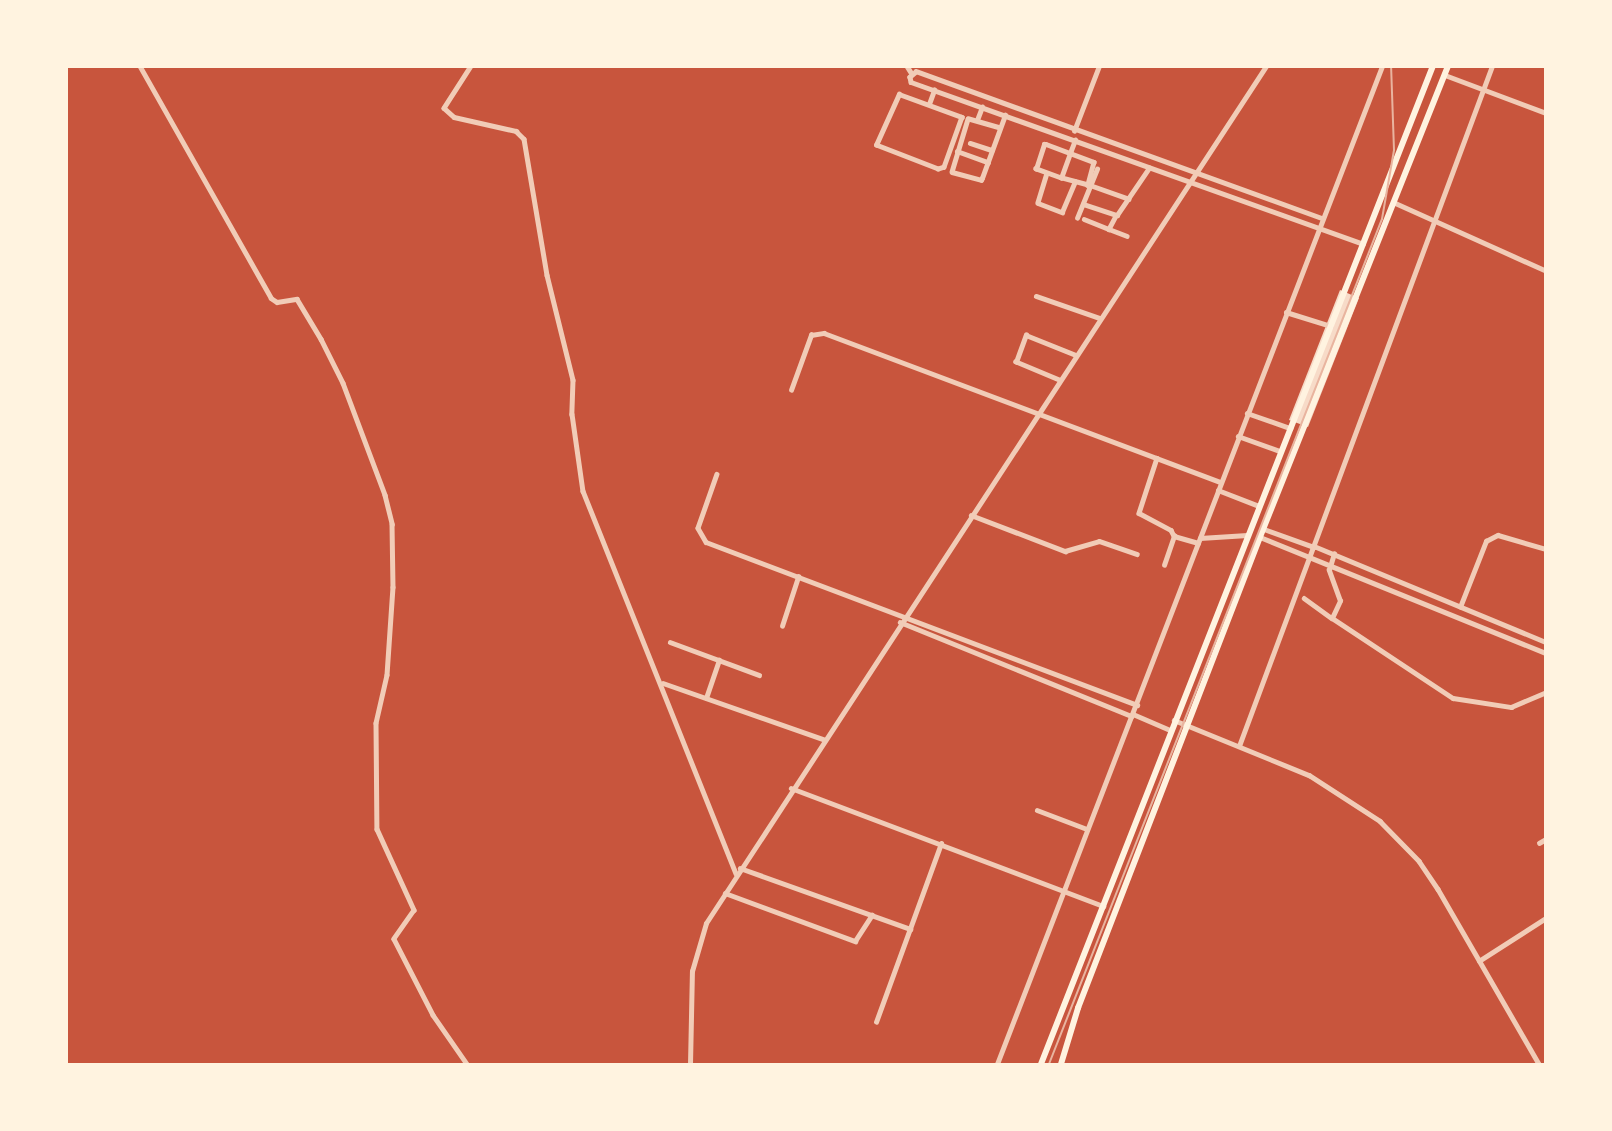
<!DOCTYPE html>
<html>
<head>
<meta charset="utf-8">
<style>
  body { margin:0 }
  #map { position:relative; width:1612px; height:1131px; overflow:hidden; background:#c8553d; font-family:"Sofia Sans Condensed",sans-serif }
  div>[style] { position:absolute }
  [style*='--x'] { left:calc(var(--x)*1px); top:calc(var(--y)*1px); width:calc(var(--w)*1px); rotate:calc(var(--a)*1deg) }
  .building>* { inset:0; background:#f7dbc8 }
  .minor>* { height:4.5px; margin:-2.25px; padding:0 2.25px; transform-origin:2.25px; border-radius:2.25px; background:#f1ccb7 }
  .tertiary>* { height:5px; margin:-2.5px; padding:0 2.5px; transform-origin:2.5px; border-radius:2.5px; background:#f1ccb7 }
  .primary>* { height:6px; margin:-3px; padding:0 3px; transform-origin:3px; border-radius:3px; background:#fff3e0 }
  .rail>* { height:2px; margin:-1px; padding:0 1px; transform-origin:1px; border-radius:1px; background:#e9b49f }
  span { translate:-50% -50%; white-space:nowrap; text-align:center; line-height:1.15; -webkit-text-stroke:7px #fff3e0; paint-order:stroke }
  .frame { position:absolute; inset:0; border:68px solid #fff3e0; pointer-events:none }
</style>
</head>
<body>
<div id="map">
  <div class="building">
    <i style="clip-path:polygon(1340px 290px,1359px 298px,1308px 427px,1289px 420px)"></i>
  </div>
  <div class="minor">
    <i style="--x:140;--y:66;--w:266;--a:60.5"></i>
    <i style="--x:271;--y:298;--w:7;--a:34"></i>
    <i style="--x:277;--y:302;--w:20;--a:-9"></i>
    <i style="--x:297;--y:299;--w:47;--a:59"></i>
    <i style="--x:321;--y:339;--w:49;--a:63.4"></i>
    <i style="--x:343;--y:383;--w:120;--a:69.4"></i>
    <i style="--x:385;--y:495;--w:30;--a:76"></i>
    <i style="--x:392;--y:524;--w:63;--a:89.1"></i>
    <i style="--x:393;--y:587;--w:88;--a:93.9"></i>
    <i style="--x:387;--y:675;--w:49;--a:102.9"></i>
    <i style="--x:376;--y:723;--w:106;--a:89.5"></i>
    <i style="--x:377;--y:829;--w:89;--a:65.4"></i>
    <i style="--x:414;--y:910;--w:35;--a:125"></i>
    <i style="--x:394;--y:939;--w:85;--a:62.8"></i>
    <i style="--x:433;--y:1015;--w:60;--a:55.2"></i>
    <i style="--x:471;--y:66;--w:50;--a:122.7"></i>
    <i style="--x:444;--y:108;--w:13;--a:42"></i>
    <i style="--x:454;--y:117;--w:64;--a:12.7"></i>
    <i style="--x:516;--y:131;--w:11;--a:45"></i>
    <i style="--x:524;--y:139;--w:138;--a:80.4"></i>
    <i style="--x:547;--y:275;--w:108;--a:76.1"></i>
    <i style="--x:573;--y:380;--w:34;--a:92"></i>
    <i style="--x:572;--y:414;--w:78;--a:81.9"></i>
    <i style="--x:583;--y:491;--w:412;--a:68.2"></i>
    <i style="--x:907;--y:66;--w:9;--a:58"></i>
    <i style="--x:1445;--y:75;--w:108;--a:20.6"></i>
    <i style="--x:899;--y:94;--w:67;--a:20.1"></i>
    <i style="--x:962;--y:117;--w:53;--a:109.8"></i>
    <i style="--x:944;--y:167;--w:6;--a:162"></i>
    <i style="--x:938;--y:169;--w:66;--a:-158.8"></i>
    <i style="--x:876;--y:145;--w:56;--a:-65.7"></i>
    <i style="--x:929;--y:104;--w:15;--a:-70"></i>
    <i style="--x:977;--y:120;--w:14;--a:-69"></i>
    <i style="--x:1000;--y:128;--w:33;--a:-164"></i>
    <i style="--x:968;--y:119;--w:55;--a:106.8"></i>
    <i style="--x:952;--y:172;--w:30;--a:15"></i>
    <i style="--x:981;--y:180;--w:2;--a:-63"></i>
    <i style="--x:982;--y:178;--w:67;--a:-69.9"></i>
    <i style="--x:1074;--y:131;--w:70;--a:-69"></i>
    <i style="--x:970;--y:143;--w:23;--a:18"></i>
    <i style="--x:957;--y:151;--w:33;--a:20"></i>
    <i style="--x:1047;--y:173;--w:31;--a:107"></i>
    <i style="--x:1038;--y:203;--w:26;--a:21"></i>
    <i style="--x:1062;--y:212;--w:33;--a:-67"></i>
    <i style="--x:1061;--y:178;--w:27;--a:-160"></i>
    <i style="--x:1036;--y:169;--w:26;--a:-72"></i>
    <i style="--x:1044;--y:144;--w:2;--a:0"></i>
    <i style="--x:1046;--y:144;--w:51;--a:20.6"></i>
    <i style="--x:1094;--y:162;--w:24;--a:105"></i>
    <i style="--x:1088;--y:185;--w:28;--a:-165"></i>
    <i style="--x:1061;--y:178;--w:27;--a:-70"></i>
    <i style="--x:1070;--y:153;--w:14;--a:-69"></i>
    <i style="--x:1090;--y:185;--w:41;--a:19.7"></i>
    <i style="--x:1083;--y:204;--w:36;--a:18"></i>
    <i style="--x:1117;--y:215;--w:57;--a:-55.8"></i>
    <i style="--x:1116;--y:216;--w:15;--a:118"></i>
    <i style="--x:1109;--y:229;--w:19;--a:21"></i>
    <i style="--x:1077;--y:218;--w:53;--a:-67.8"></i>
    <i style="--x:1084;--y:219;--w:27;--a:22"></i>
    <i style="--x:1323;--y:219;--w:433;--a:-160.1"></i>
    <i style="--x:916;--y:72;--w:8;--a:140"></i>
    <i style="--x:910;--y:77;--w:5;--a:79"></i>
    <i style="--x:911;--y:82;--w:480;--a:19.7"></i>
    <i style="--x:1036;--y:296;--w:68;--a:19"></i>
    <i style="--x:1286;--y:312;--w:47;--a:17.3"></i>
    <i style="--x:1059;--y:380;--w:47;--a:-157.3"></i>
    <i style="--x:1016;--y:362;--w:29;--a:-70"></i>
    <i style="--x:1026;--y:335;--w:54;--a:21.8"></i>
    <i style="--x:791;--y:390;--w:59;--a:-70"></i>
    <i style="--x:811;--y:335;--w:13;--a:-9"></i>
    <i style="--x:824;--y:333;--w:424;--a:20.6"></i>
    <i style="--x:1247;--y:413;--w:46;--a:19.2"></i>
    <i style="--x:1238;--y:436;--w:45;--a:19.7"></i>
    <i style="--x:1157;--y:458;--w:58;--a:108.1"></i>
    <i style="--x:1139;--y:513;--w:36;--a:28"></i>
    <i style="--x:1171;--y:530;--w:7;--a:63"></i>
    <i style="--x:1174;--y:536;--w:25;--a:16"></i>
    <i style="--x:717;--y:474;--w:57;--a:109.4"></i>
    <i style="--x:698;--y:528;--w:16;--a:60"></i>
    <i style="--x:706;--y:542;--w:461;--a:20.7"></i>
    <i style="--x:1218;--y:490;--w:44;--a:21.3"></i>
    <i style="--x:971;--y:515;--w:101;--a:21"></i>
    <i style="--x:1065;--y:551;--w:35;--a:-16"></i>
    <i style="--x:1099;--y:541;--w:40;--a:18.9"></i>
    <i style="--x:1264;--y:529;--w:53;--a:19.8"></i>
    <i style="--x:1260;--y:537;--w:309;--a:22.1"></i>
    <i style="--x:1200;--y:538;--w:47;--a:-3.7"></i>
    <i style="--x:1314;--y:546;--w:251;--a:22.5"></i>
    <i style="--x:1164;--y:565;--w:31;--a:-71"></i>
    <i style="--x:1304;--y:598;--w:34;--a:36"></i>
    <i style="--x:1332;--y:618;--w:19;--a:-65"></i>
    <i style="--x:1340;--y:601;--w:33;--a:-110"></i>
    <i style="--x:1329;--y:570;--w:17;--a:-73"></i>
    <i style="--x:1460;--y:607;--w:71;--a:-68.5"></i>
    <i style="--x:1486;--y:541;--w:13;--a:-27"></i>
    <i style="--x:1498;--y:535;--w:50;--a:16.3"></i>
    <i style="--x:1332;--y:618;--w:145;--a:33.5"></i>
    <i style="--x:1453;--y:698;--w:59;--a:8.8"></i>
    <i style="--x:1511;--y:707;--w:38;--a:-23"></i>
    <i style="--x:900;--y:622;--w:250;--a:22.1"></i>
    <i style="--x:782;--y:626;--w:52;--a:-71.9"></i>
    <i style="--x:670;--y:642;--w:95;--a:20.3"></i>
    <i style="--x:663;--y:683;--w:170;--a:19.3"></i>
    <i style="--x:706;--y:698;--w:40;--a:-71.1"></i>
    <i style="--x:1133;--y:714;--w:40;--a:23.4"></i>
    <i style="--x:1174;--y:720;--w:146;--a:22.2"></i>
    <i style="--x:1309;--y:775;--w:85;--a:32.9"></i>
    <i style="--x:1380;--y:821;--w:56;--a:45.7"></i>
    <i style="--x:1419;--y:861;--w:34;--a:56"></i>
    <i style="--x:1438;--y:889;--w:202;--a:60"></i>
    <i style="--x:1239;--y:746;--w:726;--a:-69.59"></i>
    <i style="--x:791;--y:788;--w:334;--a:20.7"></i>
    <i style="--x:1037;--y:810;--w:53;--a:20.8"></i>
    <i style="--x:1539;--y:843;--w:8;--a:-30"></i>
    <i style="--x:740;--y:868;--w:181;--a:19.7"></i>
    <i style="--x:725;--y:893;--w:139;--a:20.3"></i>
    <i style="--x:855;--y:941;--w:31;--a:-57"></i>
    <i style="--x:1479;--y:961;--w:80;--a:-32.7"></i>
    <i style="--x:876;--y:1022;--w:190;--a:-70"></i>
    <i style="--x:997;--y:1064;--w:1070;--a:-68.9"></i>
  </div>
  <div class="tertiary">
    <i style="--x:1395;--y:203;--w:166;--a:24.2"></i>
    <i style="--x:690;--y:1064;--w:93;--a:-88.8"></i>
    <i style="--x:692;--y:971;--w:50;--a:-73.7"></i>
    <i style="--x:706;--y:923;--w:1024;--a:-56.84"></i>
  </div>
  <div class="primary">
    <i style="--x:1041;--y:1064;--w:1072;--a:-68.56"></i>
    <i style="--x:1061;--y:1064;--w:59;--a:-73.1"></i>
    <i style="--x:1078;--y:1008;--w:505;--a:-68.87"></i>
    <i style="--x:1260;--y:537;--w:507;--a:-68.24"></i>
  </div>
  <div class="rail">
    <i style="--x:1049;--y:1064;--w:908;--a:-68.49"></i>
    <i style="--x:1382;--y:219;--w:70;--a:-80.1"></i>
    <i style="--x:1394;--y:150;--w:84;--a:-92"></i>
  </div>
  <div class="frame"></div>
</div>
</body>
</html>
